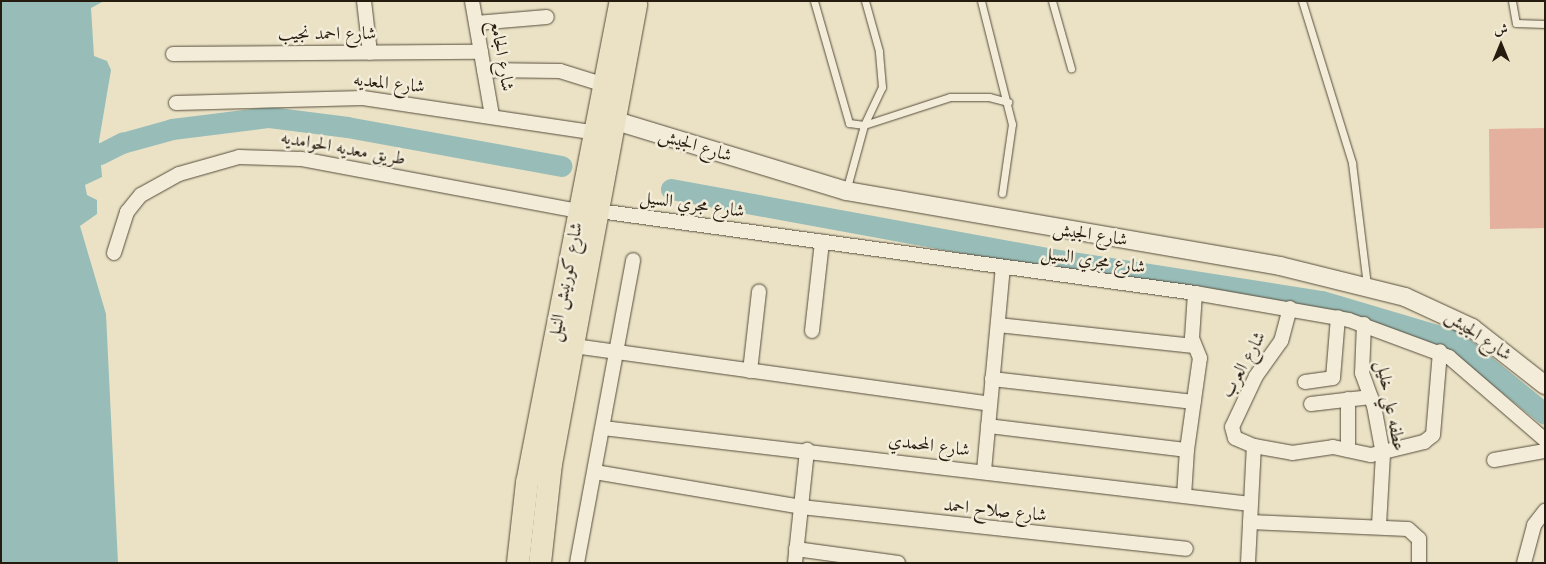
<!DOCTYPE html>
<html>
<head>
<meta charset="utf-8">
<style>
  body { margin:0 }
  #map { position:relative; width:1546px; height:564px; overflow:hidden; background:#ebe2c5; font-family:"Old Standard TT",Amiri,serif }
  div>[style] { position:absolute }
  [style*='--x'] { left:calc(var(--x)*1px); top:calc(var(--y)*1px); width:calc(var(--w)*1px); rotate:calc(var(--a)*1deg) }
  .water>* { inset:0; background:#98bdb8 }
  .river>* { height:21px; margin:-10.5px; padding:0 10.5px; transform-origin:10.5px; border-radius:10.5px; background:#98bdb8 }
  .building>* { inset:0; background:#e3b19e }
  .roads { filter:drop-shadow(0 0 1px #574d3c) drop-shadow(0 0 1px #574d3c) }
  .service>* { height:7px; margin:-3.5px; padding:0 3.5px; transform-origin:3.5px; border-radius:3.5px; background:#f2ecd9 }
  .minor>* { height:14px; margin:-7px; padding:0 7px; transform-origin:7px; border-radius:7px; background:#f2ecd9 }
  .tertiary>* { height:18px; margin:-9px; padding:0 9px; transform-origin:9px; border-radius:9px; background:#f2ecd9 }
  .trunk>* { height:22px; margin:-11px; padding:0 11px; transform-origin:11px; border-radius:11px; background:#ebe2c5 }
  span { translate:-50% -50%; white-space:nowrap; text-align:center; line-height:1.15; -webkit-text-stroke:5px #f2ecd9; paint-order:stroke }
  .street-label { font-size:18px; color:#261b0f }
  .frame { position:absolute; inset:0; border:2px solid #261b0f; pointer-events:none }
  .north { position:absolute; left:1476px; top:20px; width:50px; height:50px; -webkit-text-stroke:4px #f2ecd9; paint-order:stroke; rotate:0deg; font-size:14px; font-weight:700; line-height:20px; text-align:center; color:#261b0f }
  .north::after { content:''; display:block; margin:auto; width:18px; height:22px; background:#261b0f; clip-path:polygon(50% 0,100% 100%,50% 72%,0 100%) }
</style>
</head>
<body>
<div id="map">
  <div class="water">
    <i style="clip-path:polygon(1px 1px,104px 1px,91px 8px,94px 56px,107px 61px,111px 70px,99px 141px,102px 177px,85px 185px,87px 195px,97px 200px,97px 214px,80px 226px,106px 314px,118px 563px,1px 563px)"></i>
  </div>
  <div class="river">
    <i style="--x:100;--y:154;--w:25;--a:-27"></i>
    <i style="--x:122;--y:143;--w:52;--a:-15.6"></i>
    <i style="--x:172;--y:129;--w:98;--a:-7.1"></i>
    <i style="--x:269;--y:117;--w:79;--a:7.3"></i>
    <i style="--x:347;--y:127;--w:218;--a:10.3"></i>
    <i style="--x:671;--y:189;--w:388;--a:10.4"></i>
    <i style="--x:1053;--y:259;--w:272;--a:8.9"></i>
    <i style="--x:1322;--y:301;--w:138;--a:16.5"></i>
    <i style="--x:1454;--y:340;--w:117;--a:39.1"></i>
  </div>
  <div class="building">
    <i style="clip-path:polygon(1545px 128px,1545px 228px,1490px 229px,1489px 129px)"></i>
  </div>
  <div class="roads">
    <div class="service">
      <i style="--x:814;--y:1;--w:127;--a:74"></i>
      <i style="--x:849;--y:123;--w:15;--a:8"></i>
      <i style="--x:864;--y:125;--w:90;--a:-18"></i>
      <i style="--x:950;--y:97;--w:39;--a:0"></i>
      <i style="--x:989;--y:97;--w:20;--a:15"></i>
      <i style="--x:981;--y:1;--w:127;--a:75.9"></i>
      <i style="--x:1012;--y:124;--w:70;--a:98.2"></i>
      <i style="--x:1052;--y:1;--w:70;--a:74.2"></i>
      <i style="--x:1302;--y:1;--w:170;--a:72.8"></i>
      <i style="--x:1352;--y:163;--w:124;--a:83"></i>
      <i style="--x:1512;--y:1;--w:22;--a:80"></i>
      <i style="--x:1516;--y:23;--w:29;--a:2"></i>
      <i style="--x:846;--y:191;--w:68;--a:-74.7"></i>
      <i style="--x:864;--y:125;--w:42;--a:-64.7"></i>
      <i style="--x:882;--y:87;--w:36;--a:-95"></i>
      <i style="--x:879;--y:51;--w:52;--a:-105.6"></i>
    </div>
    <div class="minor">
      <i style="--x:364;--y:1;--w:52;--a:83.4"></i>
      <i style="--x:472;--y:1;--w:117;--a:80.1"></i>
      <i style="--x:476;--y:23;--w:71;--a:-4.8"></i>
      <i style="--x:173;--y:54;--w:308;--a:-0.4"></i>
      <i style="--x:484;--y:70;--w:76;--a:0.8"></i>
      <i style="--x:560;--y:71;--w:47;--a:17.3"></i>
      <i style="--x:176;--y:103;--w:187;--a:-1.5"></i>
      <i style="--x:363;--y:98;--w:237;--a:8.5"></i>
      <i style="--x:599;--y:211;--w:602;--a:7.83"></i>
      <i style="--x:1195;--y:293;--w:156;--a:9.9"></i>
      <i style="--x:1349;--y:320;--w:107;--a:20.3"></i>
      <i style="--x:1449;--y:357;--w:127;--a:40.8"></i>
      <i style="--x:114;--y:253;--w:43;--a:-72.4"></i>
      <i style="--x:127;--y:212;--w:22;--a:-51"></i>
      <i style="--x:141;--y:195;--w:43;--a:-28.9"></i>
      <i style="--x:179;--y:174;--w:62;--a:-15.8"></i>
      <i style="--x:239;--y:157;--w:62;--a:1.8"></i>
      <i style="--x:301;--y:159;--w:284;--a:10.6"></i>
      <i style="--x:1290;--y:308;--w:34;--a:105"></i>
      <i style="--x:1281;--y:341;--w:43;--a:125.5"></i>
      <i style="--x:1256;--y:376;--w:56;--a:115.2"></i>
      <i style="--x:1232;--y:427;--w:11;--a:75"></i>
      <i style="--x:1235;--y:438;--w:21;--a:23"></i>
      <i style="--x:1254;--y:446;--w:39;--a:10"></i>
      <i style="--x:1292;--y:453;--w:41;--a:-8.3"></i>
      <i style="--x:1333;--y:447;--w:39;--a:12"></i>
      <i style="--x:1371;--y:455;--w:55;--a:-13.8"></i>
      <i style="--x:1424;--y:442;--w:11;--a:-38"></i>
      <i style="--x:1433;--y:435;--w:84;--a:-85.2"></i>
      <i style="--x:1364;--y:324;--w:49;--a:92.3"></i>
      <i style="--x:1362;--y:373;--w:35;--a:70"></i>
      <i style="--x:1374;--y:406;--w:49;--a:79.4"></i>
      <i style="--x:1383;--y:454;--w:72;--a:93.2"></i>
      <i style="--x:998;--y:325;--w:197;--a:6.1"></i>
      <i style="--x:812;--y:331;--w:90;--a:-83.6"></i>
      <i style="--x:574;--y:346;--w:420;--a:7.9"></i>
      <i style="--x:750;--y:371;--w:80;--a:-83.5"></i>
      <i style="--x:992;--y:379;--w:203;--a:6.5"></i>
      <i style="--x:1305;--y:382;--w:28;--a:-8"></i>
      <i style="--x:1333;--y:378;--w:61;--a:-85.3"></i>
      <i style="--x:1348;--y:399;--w:51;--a:90"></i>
      <i style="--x:1311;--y:404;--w:60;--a:-6.7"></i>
      <i style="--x:988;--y:426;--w:200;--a:6.9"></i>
      <i style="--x:1187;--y:450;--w:93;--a:-82"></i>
      <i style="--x:1200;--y:358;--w:22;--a:-112"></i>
      <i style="--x:1192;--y:338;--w:45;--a:-86.2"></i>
      <i style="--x:603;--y:428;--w:652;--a:6.69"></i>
      <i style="--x:1494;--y:460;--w:52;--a:-10"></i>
      <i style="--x:984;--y:471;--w:204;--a:-84.7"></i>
      <i style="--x:595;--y:472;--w:209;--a:9.6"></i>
      <i style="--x:801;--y:507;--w:387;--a:6.2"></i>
      <i style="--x:1184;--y:496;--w:46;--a:-86.3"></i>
      <i style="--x:1250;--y:522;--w:158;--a:2.5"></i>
      <i style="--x:1408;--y:529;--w:15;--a:42"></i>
      <i style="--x:1419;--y:539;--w:24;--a:90"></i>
      <i style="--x:796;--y:549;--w:103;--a:7.8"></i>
      <i style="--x:577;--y:563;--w:308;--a:-79.5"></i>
      <i style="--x:795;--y:563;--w:114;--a:-83.9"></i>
      <i style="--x:1248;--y:563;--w:117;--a:-87.1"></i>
      <i style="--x:1524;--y:563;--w:39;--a:-75"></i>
      <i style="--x:1534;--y:525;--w:18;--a:-52"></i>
    </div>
    <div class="tertiary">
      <i style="--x:616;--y:121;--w:240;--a:16.9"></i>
      <i style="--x:846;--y:191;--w:440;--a:9.8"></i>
      <i style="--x:1280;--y:266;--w:129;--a:13.9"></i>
      <i style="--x:1405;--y:297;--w:74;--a:24.8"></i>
      <i style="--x:1472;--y:328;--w:93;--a:38"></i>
    </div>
    <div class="trunk">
      <i style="--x:518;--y:563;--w:81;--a:-83.6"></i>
      <i style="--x:527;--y:483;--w:491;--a:-79"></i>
      <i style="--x:540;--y:563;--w:100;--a:-83.7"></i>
      <i style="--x:551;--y:464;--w:467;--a:-79.5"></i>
    </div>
  </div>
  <div class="street-label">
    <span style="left:327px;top:34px">شارع احمد نجيب</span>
    <span style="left:501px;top:56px;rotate:80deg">شارع الجامع</span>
    <span style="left:389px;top:84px;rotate:6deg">شارع المعديه</span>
    <span style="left:695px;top:146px;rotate:17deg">شارع الجيش</span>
    <span style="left:343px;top:149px;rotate:10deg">طريق معديه الحوامديه</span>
    <span style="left:692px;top:205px;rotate:8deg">شارع مجري السيل</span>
    <span style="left:1090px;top:235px;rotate:9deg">شارع الجيش</span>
    <span style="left:1093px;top:261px;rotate:8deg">شارع مجري السيل</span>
    <span style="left:566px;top:282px;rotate:-79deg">شارع كورنيش النيل</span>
    <span style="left:1478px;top:336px;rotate:34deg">شارع الجيش</span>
    <span style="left:1244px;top:365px;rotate:-61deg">شارع العرب</span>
    <span style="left:1390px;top:406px;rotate:79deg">عطفه علي خليل</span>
    <span style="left:929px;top:446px;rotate:7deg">شارع المحمدي</span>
    <span style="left:995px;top:511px;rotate:6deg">شارع صلاح احمد</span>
  </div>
  <div class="frame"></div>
  <div class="north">ش</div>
</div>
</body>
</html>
